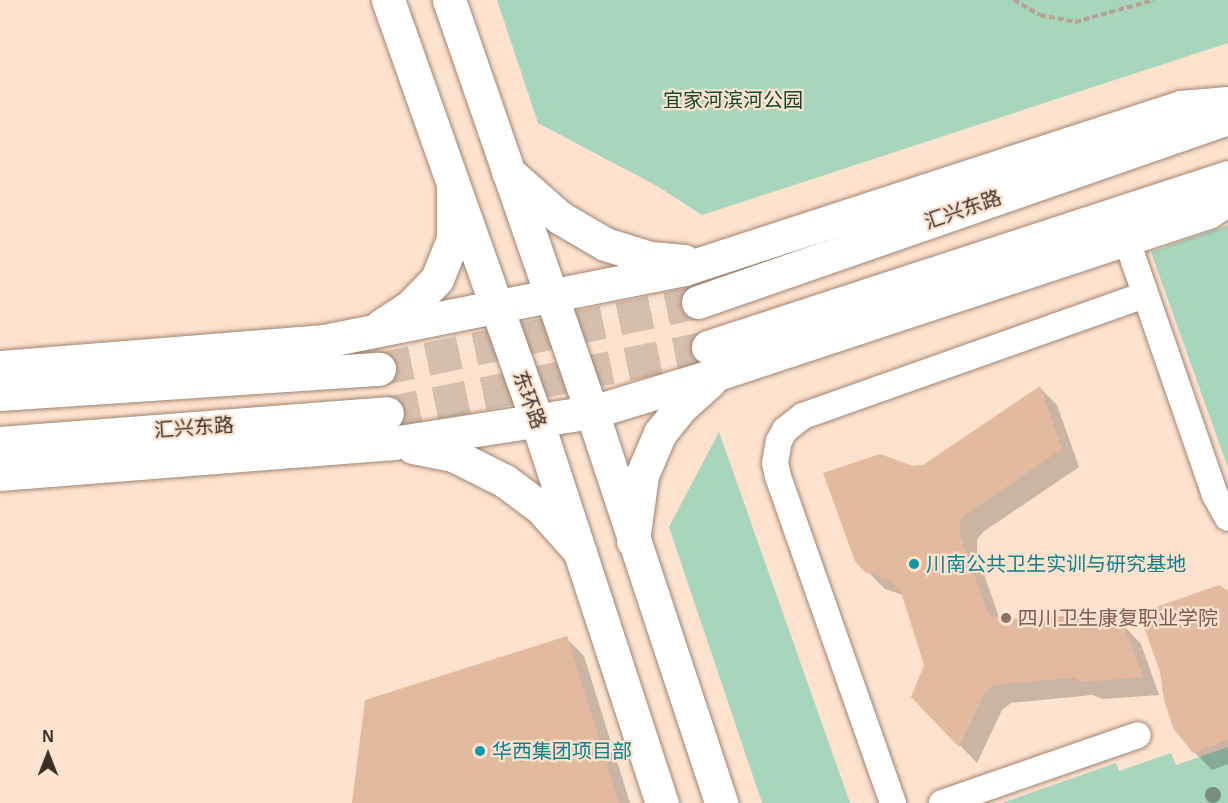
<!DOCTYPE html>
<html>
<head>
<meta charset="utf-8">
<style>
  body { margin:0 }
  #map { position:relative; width:1228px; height:803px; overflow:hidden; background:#fde2ce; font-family:Helvetica,"Noto Sans SC",sans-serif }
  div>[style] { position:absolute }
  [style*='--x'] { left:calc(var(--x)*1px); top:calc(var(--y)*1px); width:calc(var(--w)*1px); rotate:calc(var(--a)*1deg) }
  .green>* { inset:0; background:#a7d6bd }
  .shadow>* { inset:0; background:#0003 }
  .building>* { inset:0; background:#e3ba9d }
  .major-tunnel>* { height:33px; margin-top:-16.5px; transform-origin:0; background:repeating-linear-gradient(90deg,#d6bead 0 33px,transparent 0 49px) }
  .path>* { height:4px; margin-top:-2px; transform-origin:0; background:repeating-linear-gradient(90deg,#b7a292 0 6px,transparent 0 9px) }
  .roads { filter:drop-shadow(0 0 2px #9e8573) drop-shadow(0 0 2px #9e8573) }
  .minor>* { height:26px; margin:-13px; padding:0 13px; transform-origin:13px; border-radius:13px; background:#fff }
  .major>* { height:33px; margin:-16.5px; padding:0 16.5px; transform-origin:16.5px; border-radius:16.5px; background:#fff }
  .highway>* { height:33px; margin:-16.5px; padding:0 16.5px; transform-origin:16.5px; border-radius:16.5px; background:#fff }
  .trees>* { width:16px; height:16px; margin:-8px; border-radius:50%; background:#798e78 }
  .dots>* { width:16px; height:16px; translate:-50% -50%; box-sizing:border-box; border:3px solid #fde2ce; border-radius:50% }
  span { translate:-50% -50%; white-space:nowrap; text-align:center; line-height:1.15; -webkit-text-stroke:4.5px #fde2ce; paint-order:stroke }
  .park-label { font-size:20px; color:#0d4931 }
  .street-label { font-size:20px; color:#3a3028 }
  .culture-label { font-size:20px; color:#0d838f }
  .left { translate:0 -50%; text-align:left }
  .education-label { font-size:20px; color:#785e54 }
  .north { position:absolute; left:18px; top:725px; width:60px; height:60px; -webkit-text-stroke:4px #fde2ce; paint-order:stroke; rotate:0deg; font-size:16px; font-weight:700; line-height:24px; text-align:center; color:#3a3028 }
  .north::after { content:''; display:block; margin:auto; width:21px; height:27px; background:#3a3028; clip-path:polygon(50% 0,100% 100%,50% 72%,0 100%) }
</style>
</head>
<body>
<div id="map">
  <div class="green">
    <i style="clip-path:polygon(497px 0,1228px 0,1228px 43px,702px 215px,657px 186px,538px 123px)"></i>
    <i style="clip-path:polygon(1228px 225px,1228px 468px,1151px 252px)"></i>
    <i style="clip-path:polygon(719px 432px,850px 803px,762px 803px,669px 527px)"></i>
    <i style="clip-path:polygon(1228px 747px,1228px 803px,1002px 803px,1116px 763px,1119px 771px,1171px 753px,1176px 765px)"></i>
  </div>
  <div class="shadow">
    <i style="clip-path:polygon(1040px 388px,1057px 405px,1079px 467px,983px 532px,977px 540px,977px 554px,1000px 620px,1113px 614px,1141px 644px,1159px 695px,1103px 699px,1092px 695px,1011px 703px,1002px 710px,977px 763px,913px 696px,925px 672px,925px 659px,903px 595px,885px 589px,867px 571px,913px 468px,923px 467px)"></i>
    <i style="clip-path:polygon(1228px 593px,1228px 764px,1212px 770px,1194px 752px)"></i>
    <i style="clip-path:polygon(566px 638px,584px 656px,630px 803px,353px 803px)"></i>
  </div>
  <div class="building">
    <i style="clip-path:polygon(1040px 386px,1062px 449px,965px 515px,960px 522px,960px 535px,987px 611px,991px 616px,1002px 619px,1114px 613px,1123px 624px,1143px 677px,1084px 682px,1073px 678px,993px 685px,985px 692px,959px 747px,911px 697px,924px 665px,901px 592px,888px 579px,865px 572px,855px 561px,823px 473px,880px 454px,913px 466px,923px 465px)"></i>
    <i style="clip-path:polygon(1219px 585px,1228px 591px,1228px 740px,1193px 753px,1173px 728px,1164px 700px,1160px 672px,1139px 613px)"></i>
    <i style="clip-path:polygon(567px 636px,619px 803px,352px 803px,365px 700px)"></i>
  </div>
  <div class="major-tunnel">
    <i style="--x:379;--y:369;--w:326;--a:-11.9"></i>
    <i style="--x:387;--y:413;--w:328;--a:-11.6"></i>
  </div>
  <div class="path">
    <i style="--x:1014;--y:0;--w:30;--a:30"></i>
    <i style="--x:1040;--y:15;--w:36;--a:11"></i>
    <i style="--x:1075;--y:22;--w:82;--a:-15.6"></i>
  </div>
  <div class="roads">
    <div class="minor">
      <i style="--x:1126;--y:238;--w:272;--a:70.9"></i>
      <i style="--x:1215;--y:495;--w:26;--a:61"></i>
      <i style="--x:893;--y:803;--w:347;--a:-109.4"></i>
      <i style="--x:778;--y:476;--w:13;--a:-103"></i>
      <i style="--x:775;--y:463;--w:22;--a:-80"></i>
      <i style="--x:779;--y:441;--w:13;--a:-61"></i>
      <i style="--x:785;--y:430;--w:23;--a:-38"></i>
      <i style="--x:803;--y:416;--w:362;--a:-19.5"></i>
      <i style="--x:942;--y:803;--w:207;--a:-19.1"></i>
    </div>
    <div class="major">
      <i style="--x:508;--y:172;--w:68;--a:41.4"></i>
      <i style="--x:559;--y:217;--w:53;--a:30.4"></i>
      <i style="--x:605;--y:244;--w:47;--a:17.3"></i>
      <i style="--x:650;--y:258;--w:34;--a:5"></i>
      <i style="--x:698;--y:302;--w:561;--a:-19.15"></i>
      <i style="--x:382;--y:325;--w:33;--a:-33"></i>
      <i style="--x:410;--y:307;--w:39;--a:-46"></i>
      <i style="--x:437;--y:279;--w:43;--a:-68.2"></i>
      <i style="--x:453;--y:239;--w:52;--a:-90"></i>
      <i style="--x:708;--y:347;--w:547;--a:-18.1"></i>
      <i style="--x:0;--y:367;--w:325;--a:-4.6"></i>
      <i style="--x:324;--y:341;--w:367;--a:-11.3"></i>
      <i style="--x:684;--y:269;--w:523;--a:-18.05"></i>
      <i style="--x:1181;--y:107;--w:47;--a:-4.9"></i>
      <i style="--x:0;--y:394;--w:380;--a:-3.8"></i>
      <i style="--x:0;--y:443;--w:388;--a:-4.4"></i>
      <i style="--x:413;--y:447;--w:41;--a:11.3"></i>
      <i style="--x:453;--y:455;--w:58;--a:26.6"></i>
      <i style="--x:505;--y:481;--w:45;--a:36.9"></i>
      <i style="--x:541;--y:508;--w:59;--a:48.4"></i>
      <i style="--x:0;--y:474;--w:394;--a:-4.5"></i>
      <i style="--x:393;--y:443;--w:201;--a:-8.9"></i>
      <i style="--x:592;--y:412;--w:131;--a:-16.9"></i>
      <i style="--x:717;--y:374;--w:517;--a:-18.26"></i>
      <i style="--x:1208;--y:212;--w:24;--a:-33"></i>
      <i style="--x:633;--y:541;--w:67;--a:-82.2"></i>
      <i style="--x:642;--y:475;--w:46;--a:-66.8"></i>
      <i style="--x:660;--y:433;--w:33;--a:-51"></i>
      <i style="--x:681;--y:407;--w:39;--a:-42"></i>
    </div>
    <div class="highway">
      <i style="--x:388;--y:0;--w:447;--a:70.5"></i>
      <i style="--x:537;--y:421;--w:402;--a:71.9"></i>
      <i style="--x:449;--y:0;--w:436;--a:70.9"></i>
      <i style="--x:592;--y:412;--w:412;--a:71.7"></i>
    </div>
  </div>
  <div class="trees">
    <i style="left:1213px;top:795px"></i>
  </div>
  <div class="dots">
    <i style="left:914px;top:564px;background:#0f9aa8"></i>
    <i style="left:1006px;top:618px;background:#8d6e63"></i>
    <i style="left:480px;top:751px;background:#0f9aa8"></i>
  </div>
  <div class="park-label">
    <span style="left:733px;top:100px">宜家河滨河公园</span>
  </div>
  <div class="street-label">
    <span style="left:963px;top:210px;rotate:-19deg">汇兴东路</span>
    <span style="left:529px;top:400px;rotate:70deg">东环路</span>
    <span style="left:194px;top:428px;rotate:-4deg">汇兴东路</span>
  </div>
  <div class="culture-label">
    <span class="left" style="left:926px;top:564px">川南公共卫生实训与研究基地</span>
    <span class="left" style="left:492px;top:751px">华西集团项目部</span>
  </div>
  <div class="education-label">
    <span class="left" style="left:1018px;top:618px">四川卫生康复职业学院</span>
  </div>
  <div class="north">N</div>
</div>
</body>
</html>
